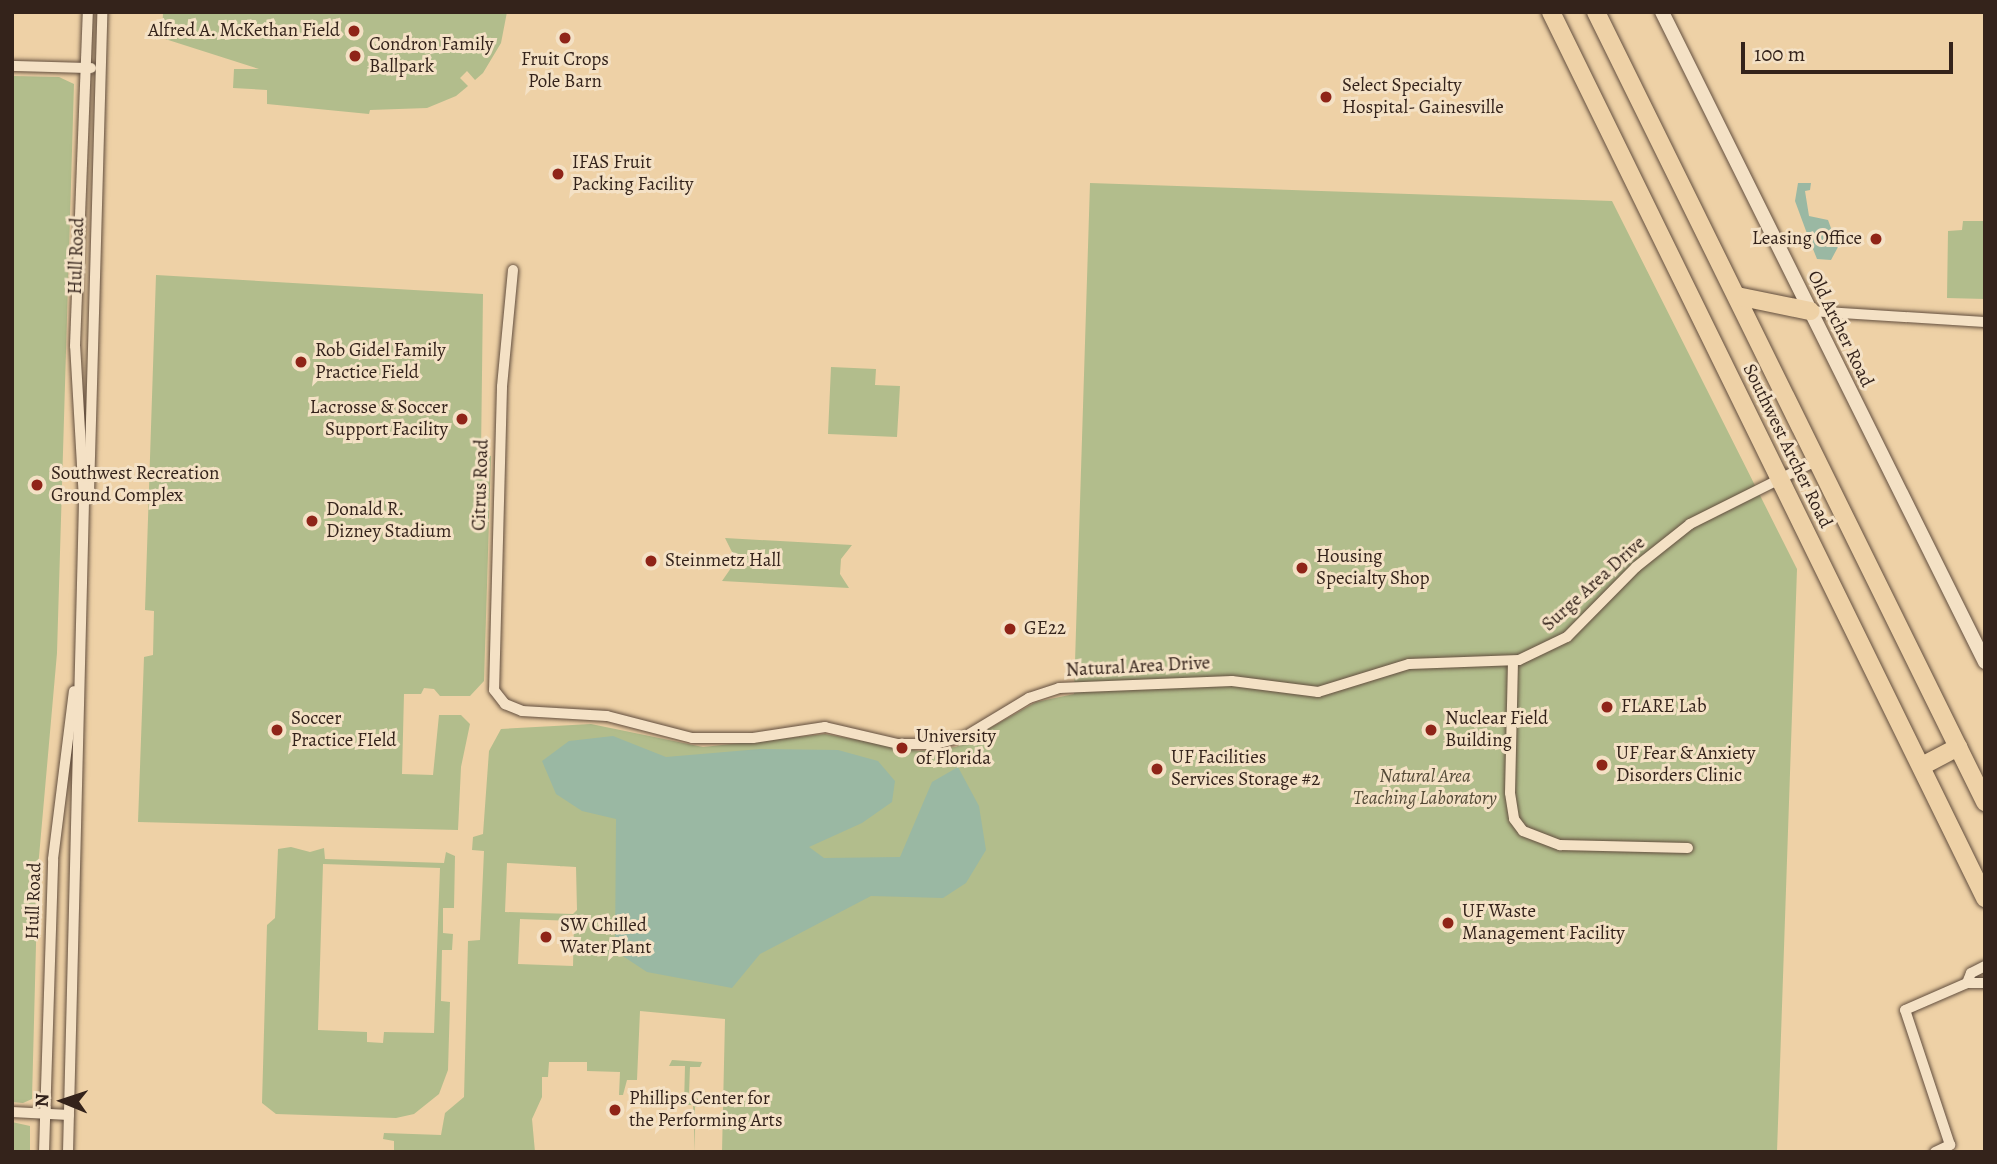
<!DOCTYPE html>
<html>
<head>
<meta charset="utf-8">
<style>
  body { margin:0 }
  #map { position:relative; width:1997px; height:1164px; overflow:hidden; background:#eed1a6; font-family:Alegreya,serif }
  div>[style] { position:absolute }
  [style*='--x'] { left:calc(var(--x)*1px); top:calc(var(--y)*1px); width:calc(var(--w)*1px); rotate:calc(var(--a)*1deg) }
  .green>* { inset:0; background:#b2bd8c }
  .water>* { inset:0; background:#9ab8a3 }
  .roads { filter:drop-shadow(0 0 2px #624e3e) drop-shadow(0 0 2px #624e3e) }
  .minor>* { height:10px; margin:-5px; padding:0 5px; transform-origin:5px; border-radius:5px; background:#f4e1c5 }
  .tertiary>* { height:14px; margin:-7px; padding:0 7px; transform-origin:7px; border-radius:7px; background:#f4e1c5 }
  .primary>* { height:18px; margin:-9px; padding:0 9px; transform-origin:9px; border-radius:9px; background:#eed1a6 }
  .dots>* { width:19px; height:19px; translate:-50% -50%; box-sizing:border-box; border:4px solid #f4e1c5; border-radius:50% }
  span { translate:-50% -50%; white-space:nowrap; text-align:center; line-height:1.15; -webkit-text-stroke:6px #f4e1c5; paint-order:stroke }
  .poi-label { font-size:19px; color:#34231b }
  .right { translate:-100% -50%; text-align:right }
  .left { translate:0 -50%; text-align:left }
  .street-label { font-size:19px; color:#34231b }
  .park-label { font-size:19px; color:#544a37; font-style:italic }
  .frame { position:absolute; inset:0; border:14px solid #34231b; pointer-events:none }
  .north { position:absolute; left:28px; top:1066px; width:70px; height:70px; -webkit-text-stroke:5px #f4e1c5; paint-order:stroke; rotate:272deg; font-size:19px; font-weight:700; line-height:28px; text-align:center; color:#34231b }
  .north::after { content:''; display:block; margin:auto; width:24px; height:32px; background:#34231b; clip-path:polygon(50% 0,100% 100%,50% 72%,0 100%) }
  .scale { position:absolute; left:1741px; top:42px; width:212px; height:32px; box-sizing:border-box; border:4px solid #34231b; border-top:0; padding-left:9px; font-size:21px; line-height:24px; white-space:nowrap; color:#34231b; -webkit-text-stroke:5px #f4e1c5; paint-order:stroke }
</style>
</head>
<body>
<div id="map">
  <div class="green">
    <i style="clip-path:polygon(163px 12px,507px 12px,501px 43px,483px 73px,475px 80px,467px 71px,460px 78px,468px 86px,456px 96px,427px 108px,370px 110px,369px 114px,267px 104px,267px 90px,233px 88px,234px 69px,259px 69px,162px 38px)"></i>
    <i style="clip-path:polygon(12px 76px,59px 77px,74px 84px,57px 653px,38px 868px,32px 1099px,23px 1103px,12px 1102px)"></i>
    <i style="clip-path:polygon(evenodd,1090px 183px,1612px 201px,1797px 569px,1777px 1152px,722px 1152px,725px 1019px,640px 1011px,637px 1080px,627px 1080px,623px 1095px,619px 1095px,620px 1072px,587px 1071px,587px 1062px,549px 1062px,548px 1077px,542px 1077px,542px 1097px,532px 1119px,535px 1152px,394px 1152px,394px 1141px,383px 1139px,384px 1133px,441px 1135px,445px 1113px,464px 1097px,468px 941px,480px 940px,484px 851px,472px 850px,473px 837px,483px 834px,489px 751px,501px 729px,591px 724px,703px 747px,825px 734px,919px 751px,956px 747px,1036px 702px,1074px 694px,1090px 183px,507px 863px,576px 867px,577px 910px,573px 914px,505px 912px,507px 863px,1090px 183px,520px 919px,574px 921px,573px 966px,518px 964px,520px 919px)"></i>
    <i style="clip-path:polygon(1985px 215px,1985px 299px,1947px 298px,1948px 231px,1962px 230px,1963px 221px,1984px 221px)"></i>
    <i style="clip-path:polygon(156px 275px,483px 294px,481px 454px,475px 455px,491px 456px,484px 681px,470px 696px,440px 696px,434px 689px,424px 688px,421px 694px,404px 694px,402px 774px,433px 775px,439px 715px,461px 715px,470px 724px,461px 767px,458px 830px,138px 822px,144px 657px,153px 655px,154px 611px,145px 610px)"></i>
    <i style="clip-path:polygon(831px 367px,876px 369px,875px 385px,900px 386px,897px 437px,828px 434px)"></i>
    <i style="clip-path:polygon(725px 538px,852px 545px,841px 559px,840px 574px,849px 588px,722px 581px,731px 568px,732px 552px)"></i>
    <i style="clip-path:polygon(evenodd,291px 847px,310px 852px,324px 848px,325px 859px,444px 863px,446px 852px,455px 856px,454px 908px,443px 908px,443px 933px,453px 934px,452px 950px,442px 950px,441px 1001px,450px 1002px,448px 1070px,439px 1094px,414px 1114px,396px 1118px,276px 1114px,262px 1103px,267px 925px,275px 918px,278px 849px,291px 847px,323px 864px,440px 868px,434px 1033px,384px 1032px,383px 1043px,367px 1042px,367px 1032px,318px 1030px,323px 864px)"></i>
    <i style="clip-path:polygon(672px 1060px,702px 1062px,700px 1067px,690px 1067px,689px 1094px,701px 1100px,701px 1106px,695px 1107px,695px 1152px,693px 1105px,684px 1105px,685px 1066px,669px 1066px)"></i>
    <i style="clip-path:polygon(12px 1122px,30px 1126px,30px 1152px,12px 1152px)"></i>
  </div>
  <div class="water">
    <i style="clip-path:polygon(1798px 183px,1811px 183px,1810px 190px,1805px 191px,1809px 216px,1828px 220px,1838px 247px,1831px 260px,1817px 259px,1809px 239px,1795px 201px)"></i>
    <i style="clip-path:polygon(613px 736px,666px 757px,760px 749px,838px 750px,878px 761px,895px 781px,892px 802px,862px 823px,809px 847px,824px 858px,900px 857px,932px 782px,958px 767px,979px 806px,986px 850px,966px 883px,943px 898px,871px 896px,760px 954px,732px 988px,647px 972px,615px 951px,616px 819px,582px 811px,556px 794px,542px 761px,569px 741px)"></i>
  </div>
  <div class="roads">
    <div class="minor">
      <i style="--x:12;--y:66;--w:79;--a:1.5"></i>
      <i style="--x:513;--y:270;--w:118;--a:95.4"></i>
      <i style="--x:502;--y:387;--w:303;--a:91.5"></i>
      <i style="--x:494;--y:690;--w:18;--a:52"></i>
      <i style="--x:505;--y:704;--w:18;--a:22"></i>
      <i style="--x:522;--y:711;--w:85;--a:3.4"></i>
      <i style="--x:607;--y:716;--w:88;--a:14.5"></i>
      <i style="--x:692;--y:738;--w:61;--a:0"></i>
      <i style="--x:753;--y:738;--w:73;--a:-8.7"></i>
      <i style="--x:825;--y:727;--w:75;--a:13.1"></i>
      <i style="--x:898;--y:744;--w:38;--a:0"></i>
      <i style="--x:936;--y:744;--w:31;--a:-15"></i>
      <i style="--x:966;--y:736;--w:74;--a:-31.1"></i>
      <i style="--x:1029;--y:698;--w:32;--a:-18"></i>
      <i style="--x:1059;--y:688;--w:173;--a:-2.3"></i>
      <i style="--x:1232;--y:681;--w:87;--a:7.3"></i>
      <i style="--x:1318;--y:692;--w:95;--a:-17.1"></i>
      <i style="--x:1409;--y:664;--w:110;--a:-2.1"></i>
      <i style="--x:1519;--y:660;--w:53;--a:-25.6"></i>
      <i style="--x:1567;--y:637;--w:98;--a:-45.4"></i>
      <i style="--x:1636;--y:567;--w:69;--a:-38.5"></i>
      <i style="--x:1690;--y:524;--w:141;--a:-26.6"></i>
      <i style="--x:1810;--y:311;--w:175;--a:3.6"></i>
      <i style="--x:84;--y:500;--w:9;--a:-58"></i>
      <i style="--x:89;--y:492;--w:480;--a:-88.4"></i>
      <i style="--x:1513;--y:661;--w:132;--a:91.3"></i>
      <i style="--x:1510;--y:793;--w:26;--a:81"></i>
      <i style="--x:1514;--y:819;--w:15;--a:53"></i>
      <i style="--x:1523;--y:831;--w:40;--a:21"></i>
      <i style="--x:1560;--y:845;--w:128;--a:1.3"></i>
      <i style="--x:1985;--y:966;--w:16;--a:153"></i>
      <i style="--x:1971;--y:973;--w:11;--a:112"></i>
      <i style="--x:1967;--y:983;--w:18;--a:0"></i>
      <i style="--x:12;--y:1112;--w:57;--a:3"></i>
      <i style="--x:44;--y:1152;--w:293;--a:-88.2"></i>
      <i style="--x:53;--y:859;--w:169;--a:-82.9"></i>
      <i style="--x:68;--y:1152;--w:652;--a:-88.59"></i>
      <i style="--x:84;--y:500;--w:154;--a:-93.3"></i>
      <i style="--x:75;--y:346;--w:334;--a:-87.8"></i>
      <i style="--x:1935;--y:1152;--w:17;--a:-25"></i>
      <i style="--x:1950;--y:1145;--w:142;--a:-108.4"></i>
      <i style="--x:1905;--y:1010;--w:68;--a:-23.5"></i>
    </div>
    <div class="tertiary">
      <i style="--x:1662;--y:12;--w:726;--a:63.58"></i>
    </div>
    <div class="primary">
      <i style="--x:1551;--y:12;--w:987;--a:63.9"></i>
      <i style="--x:1596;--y:12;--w:881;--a:63.78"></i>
      <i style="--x:1737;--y:296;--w:75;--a:11.6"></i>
      <i style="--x:1922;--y:766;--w:41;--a:-27.8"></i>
    </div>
  </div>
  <div class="dots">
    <i style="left:354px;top:31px;background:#8f2418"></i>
    <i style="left:565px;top:38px;background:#8f2418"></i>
    <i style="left:355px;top:56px;background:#8f2418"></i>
    <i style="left:1326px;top:97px;background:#8f2418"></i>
    <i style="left:558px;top:174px;background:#8f2418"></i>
    <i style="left:1876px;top:239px;background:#8f2418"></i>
    <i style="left:301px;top:362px;background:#8f2418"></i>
    <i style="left:462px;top:419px;background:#8f2418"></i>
    <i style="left:37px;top:485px;background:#8f2418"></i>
    <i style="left:312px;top:521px;background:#8f2418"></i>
    <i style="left:651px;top:561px;background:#8f2418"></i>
    <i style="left:1302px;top:568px;background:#8f2418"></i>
    <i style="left:1010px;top:629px;background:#8f2418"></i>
    <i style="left:1607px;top:707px;background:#8f2418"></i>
    <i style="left:277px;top:730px;background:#8f2418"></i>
    <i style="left:1431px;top:730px;background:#8f2418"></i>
    <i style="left:902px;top:748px;background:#8f2418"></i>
    <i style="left:1602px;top:765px;background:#8f2418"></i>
    <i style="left:1157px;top:769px;background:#8f2418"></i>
    <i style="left:1448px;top:923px;background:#8f2418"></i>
    <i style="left:546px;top:937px;background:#8f2418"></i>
    <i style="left:615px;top:1110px;background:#8f2418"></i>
  </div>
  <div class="poi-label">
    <span class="right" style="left:340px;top:31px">Alfred A. McKethan Field</span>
    <span class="left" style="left:369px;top:56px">Condron Family<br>Ballpark</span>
    <span style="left:565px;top:71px">Fruit Crops<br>Pole Barn</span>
    <span class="left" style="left:1342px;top:97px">Select Specialty<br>Hospital- Gainesville</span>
    <span class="left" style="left:572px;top:174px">IFAS Fruit<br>Packing Facility</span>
    <span class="right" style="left:1862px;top:239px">Leasing Office</span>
    <span class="left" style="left:315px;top:362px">Rob Gidel Family<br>Practice Field</span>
    <span class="right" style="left:448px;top:419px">Lacrosse &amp; Soccer<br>Support Facility</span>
    <span class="left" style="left:51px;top:485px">Southwest Recreation<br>Ground Complex</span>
    <span class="left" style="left:326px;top:521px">Donald R.<br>Dizney Stadium</span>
    <span class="left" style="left:1316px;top:568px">Housing<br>Specialty Shop</span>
    <span class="left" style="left:665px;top:561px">Steinmetz Hall</span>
    <span class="left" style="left:1024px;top:629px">GE22</span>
    <span class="left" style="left:1621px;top:707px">FLARE Lab</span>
    <span class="left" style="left:291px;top:730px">Soccer<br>Practice FIeld</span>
    <span class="left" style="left:1445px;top:730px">Nuclear Field<br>Building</span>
    <span class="left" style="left:916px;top:748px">University<br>of Florida</span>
    <span class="left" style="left:1616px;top:765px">UF Fear &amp; Anxiety<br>Disorders Clinic</span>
    <span class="left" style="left:1171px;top:769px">UF Facilities<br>Services Storage #2</span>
    <span class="left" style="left:1462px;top:923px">UF Waste<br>Management Facility</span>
    <span class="left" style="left:560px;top:937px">SW Chilled<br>Water Plant</span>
    <span class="left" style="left:629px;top:1110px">Phillips Center for<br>the Performing Arts</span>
  </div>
  <div class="street-label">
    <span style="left:77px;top:256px;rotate:-88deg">Hull Road</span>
    <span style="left:1840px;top:329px;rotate:64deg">Old Archer Road</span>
    <span style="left:1787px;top:446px;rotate:64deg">Southwest Archer Road</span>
    <span style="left:481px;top:485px;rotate:-88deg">Citrus Road</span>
    <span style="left:1594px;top:584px;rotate:-42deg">Surge Area Drive</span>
    <span style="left:1138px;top:667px;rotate:-3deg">Natural Area Drive</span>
    <span style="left:34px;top:901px;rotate:-88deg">Hull Road</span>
  </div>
  <div class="park-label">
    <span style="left:1425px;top:788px">Natural Area<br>Teaching Laboratory</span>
  </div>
  <div class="frame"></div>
  <div class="north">N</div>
  <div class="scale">100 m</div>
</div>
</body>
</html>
